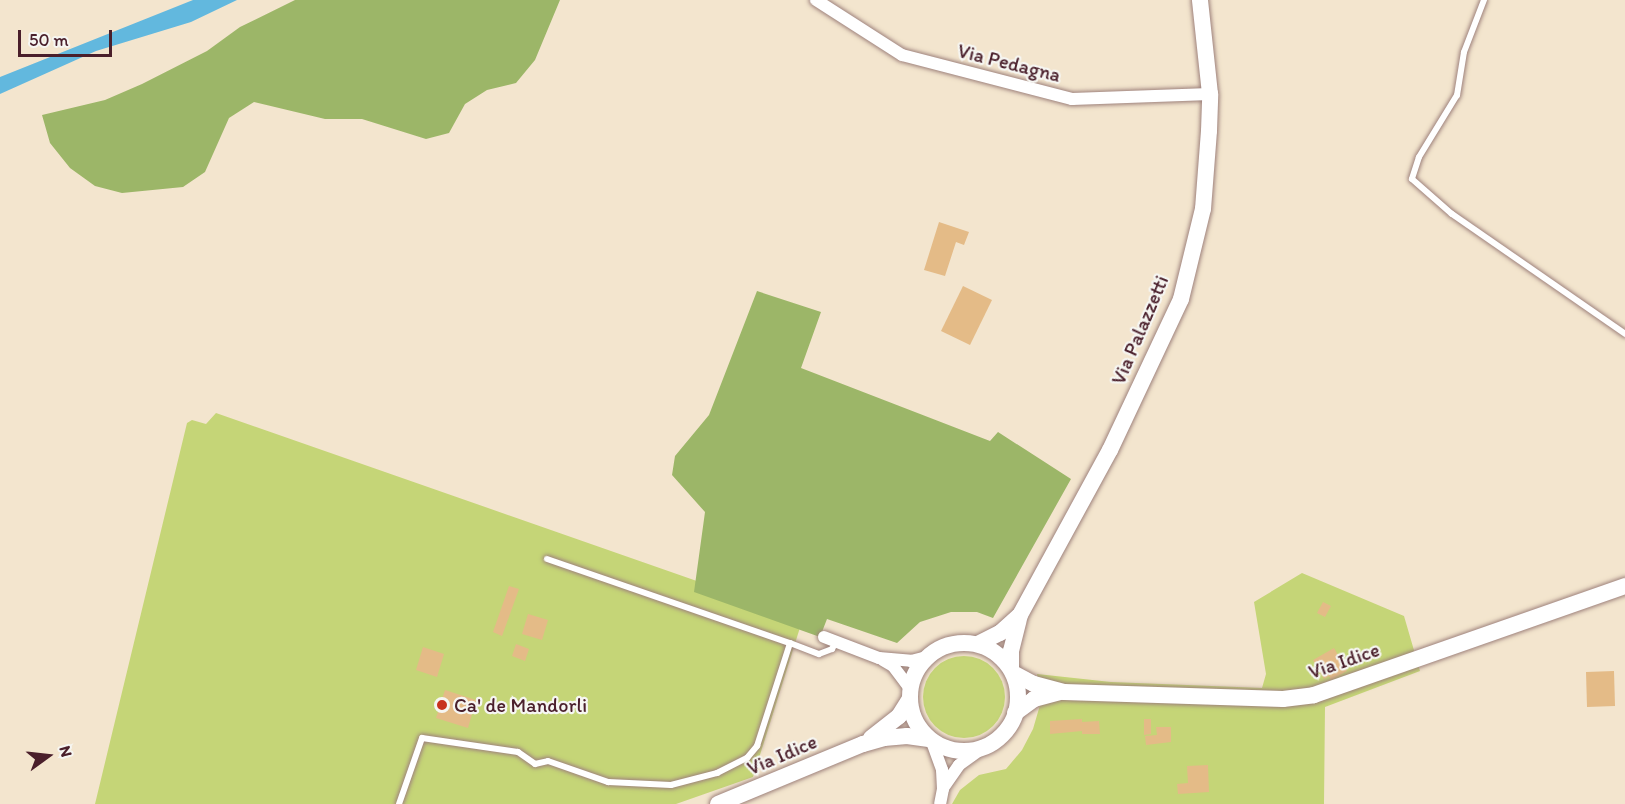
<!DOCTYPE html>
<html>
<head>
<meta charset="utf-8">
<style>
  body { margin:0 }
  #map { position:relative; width:1625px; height:804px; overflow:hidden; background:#f3e5ce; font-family:Itim,sans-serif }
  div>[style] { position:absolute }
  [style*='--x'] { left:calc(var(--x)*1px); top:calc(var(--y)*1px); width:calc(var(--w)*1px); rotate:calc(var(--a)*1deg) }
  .green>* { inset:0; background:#c5d577 }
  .round { border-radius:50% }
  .forest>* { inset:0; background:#9cb668 }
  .water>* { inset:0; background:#62b8de }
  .building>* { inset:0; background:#e4bb87 }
  .roads { filter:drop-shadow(0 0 2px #9e827c) drop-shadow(0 0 2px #9e827c) }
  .lane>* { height:6px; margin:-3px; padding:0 3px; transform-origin:3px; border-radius:3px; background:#fff }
  .street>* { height:12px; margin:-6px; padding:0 6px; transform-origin:6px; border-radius:6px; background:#fff }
  .secondary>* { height:16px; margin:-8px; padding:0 8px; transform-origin:8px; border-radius:8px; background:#fff }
  .secondary>.ring { margin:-8px; padding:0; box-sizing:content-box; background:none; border:16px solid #fff; border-radius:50% }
  .dots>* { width:16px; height:16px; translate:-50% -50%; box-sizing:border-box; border:3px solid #f6f6f2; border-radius:50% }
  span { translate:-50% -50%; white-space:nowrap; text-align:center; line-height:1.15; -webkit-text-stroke:4.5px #f6f6f2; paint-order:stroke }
  .street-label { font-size:20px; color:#4a1f2b }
  .poi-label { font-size:20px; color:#4a1f2b }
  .left { translate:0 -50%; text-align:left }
  .north { position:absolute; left:18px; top:726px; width:60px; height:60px; -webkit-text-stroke:4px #f6f6f2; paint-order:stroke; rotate:75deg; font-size:16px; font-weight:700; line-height:24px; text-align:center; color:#4a1f2b }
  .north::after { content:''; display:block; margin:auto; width:21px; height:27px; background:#4a1f2b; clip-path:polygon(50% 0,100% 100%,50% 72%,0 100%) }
  .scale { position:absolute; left:18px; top:30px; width:94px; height:27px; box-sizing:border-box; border:3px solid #4a1f2b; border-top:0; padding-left:8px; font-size:18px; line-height:21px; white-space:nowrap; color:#4a1f2b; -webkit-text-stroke:4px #f6f6f2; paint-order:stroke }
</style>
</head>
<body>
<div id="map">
  <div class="green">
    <i style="clip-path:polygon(216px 413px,803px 618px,753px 777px,676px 804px,95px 804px,187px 423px,192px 420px,206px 424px)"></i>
    <i style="clip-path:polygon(1302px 573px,1404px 616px,1420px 671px,1325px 707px,1324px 804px,952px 804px,960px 790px,979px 775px,1006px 769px,1022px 750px,1033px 729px,1040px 705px,1037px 674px,1111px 682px,1262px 688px,1266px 674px,1254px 602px)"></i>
    <i class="round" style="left:923px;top:656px;width:82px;height:82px"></i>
  </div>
  <div class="forest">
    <i style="clip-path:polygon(295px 0,560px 0,535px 60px,516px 83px,487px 90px,465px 104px,449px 133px,426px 139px,362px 119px,325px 119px,254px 102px,229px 118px,205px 172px,183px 187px,122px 193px,95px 186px,70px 168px,50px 143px,42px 115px,105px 100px,142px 84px,207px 51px,240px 27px)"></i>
    <i style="clip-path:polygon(757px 291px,821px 312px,801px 368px,990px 441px,998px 432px,1071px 479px,993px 618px,977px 612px,951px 612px,920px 622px,897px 643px,827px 619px,820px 637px,694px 592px,705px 512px,672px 475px,675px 456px,709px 415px)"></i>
  </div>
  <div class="water">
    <i style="clip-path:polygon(193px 0,237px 0,191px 22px,96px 51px,0 94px,0 77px)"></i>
  </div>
  <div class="building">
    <i style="clip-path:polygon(939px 222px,969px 232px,964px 245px,956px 242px,945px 276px,924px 270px)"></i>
    <i style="clip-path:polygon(963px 286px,992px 300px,970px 345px,941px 331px)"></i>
    <i style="clip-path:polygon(509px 586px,519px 589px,502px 636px,493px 632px)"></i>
    <i style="clip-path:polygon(1323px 602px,1331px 606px,1325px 617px,1317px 613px)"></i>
    <i style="clip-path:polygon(528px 614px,548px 620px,542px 640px,522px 634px)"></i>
    <i style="clip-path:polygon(516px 644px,529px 649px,525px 661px,512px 656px)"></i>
    <i style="clip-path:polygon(423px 647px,444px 654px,437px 677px,416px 670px)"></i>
    <i style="clip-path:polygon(1334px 648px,1347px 671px,1331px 680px,1329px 676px,1324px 679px,1313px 660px)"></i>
    <i style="clip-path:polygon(1614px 671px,1615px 706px,1587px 707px,1586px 672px)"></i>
    <i style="clip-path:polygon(445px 690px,476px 700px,468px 728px,436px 718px)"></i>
    <i style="clip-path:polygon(1082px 719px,1082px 722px,1099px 721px,1100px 734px,1082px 734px,1082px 731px,1050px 734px,1050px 721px)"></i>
    <i style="clip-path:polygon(1144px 719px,1151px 719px,1151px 734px,1144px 735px)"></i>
    <i style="clip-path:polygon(1156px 727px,1171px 727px,1171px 742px,1146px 745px,1145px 736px,1157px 735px)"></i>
    <i style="clip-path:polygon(1208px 765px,1209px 792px,1178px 794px,1177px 784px,1188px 783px,1187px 766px)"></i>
  </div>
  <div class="roads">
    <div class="lane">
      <i style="--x:1484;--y:0;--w:56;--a:111"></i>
      <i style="--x:1464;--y:52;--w:44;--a:99.2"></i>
      <i style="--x:1457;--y:95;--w:73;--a:121.5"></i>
      <i style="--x:1419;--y:157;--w:23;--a:108"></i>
      <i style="--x:1412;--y:179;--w:53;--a:41.2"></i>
      <i style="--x:1452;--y:214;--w:211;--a:34.7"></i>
      <i style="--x:547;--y:559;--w:257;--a:19.1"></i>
      <i style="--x:399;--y:804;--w:70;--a:-70.8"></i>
      <i style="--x:422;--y:738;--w:97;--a:8.3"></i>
      <i style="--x:518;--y:752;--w:21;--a:35"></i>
      <i style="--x:535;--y:764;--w:13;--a:-13"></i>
      <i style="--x:548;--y:761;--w:64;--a:19.3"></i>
      <i style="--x:608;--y:782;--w:63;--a:2.7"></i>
      <i style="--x:671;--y:785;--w:48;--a:-14.6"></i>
      <i style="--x:717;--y:773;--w:34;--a:-27"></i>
      <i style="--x:747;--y:758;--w:16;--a:-50"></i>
      <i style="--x:757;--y:746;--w:108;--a:-72.2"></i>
      <i style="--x:790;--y:643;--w:31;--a:21"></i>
      <i style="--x:819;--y:654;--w:14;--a:-21"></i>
      <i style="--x:832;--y:649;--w:8;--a:-60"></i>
    </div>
    <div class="street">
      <i style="--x:816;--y:0;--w:102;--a:32.6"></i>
      <i style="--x:902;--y:55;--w:176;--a:14.5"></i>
      <i style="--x:1072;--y:99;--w:138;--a:-2.1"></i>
      <i style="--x:824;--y:637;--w:59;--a:20.9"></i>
      <i style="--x:879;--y:658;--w:32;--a:5"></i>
      <i style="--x:911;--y:661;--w:16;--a:-14"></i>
      <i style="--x:883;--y:660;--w:12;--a:31"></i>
      <i style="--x:893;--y:666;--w:30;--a:53"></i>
      <i style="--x:932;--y:742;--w:30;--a:70"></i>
      <i style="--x:942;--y:770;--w:19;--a:87"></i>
      <i style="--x:943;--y:789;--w:15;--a:101"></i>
      <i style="--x:943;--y:788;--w:28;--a:-55"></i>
      <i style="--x:959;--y:765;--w:24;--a:-36"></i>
    </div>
    <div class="secondary">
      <i class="ring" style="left:910px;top:643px;width:92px;height:92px"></i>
      <i style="--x:978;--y:644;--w:25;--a:-27"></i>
      <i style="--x:1000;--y:633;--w:25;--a:-42"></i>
      <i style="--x:1011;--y:668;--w:17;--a:-90"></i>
      <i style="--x:1011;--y:651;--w:37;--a:-76"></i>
      <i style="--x:1020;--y:615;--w:188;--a:-61.4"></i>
      <i style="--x:1110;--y:450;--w:167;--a:-64.8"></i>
      <i style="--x:1181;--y:299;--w:93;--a:-76.3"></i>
      <i style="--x:1203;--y:209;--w:78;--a:-85.6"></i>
      <i style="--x:1209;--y:131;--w:37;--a:-88"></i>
      <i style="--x:1210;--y:94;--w:95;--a:-96.1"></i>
      <i style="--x:1013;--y:673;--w:24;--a:28"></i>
      <i style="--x:1034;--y:684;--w:31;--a:15"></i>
      <i style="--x:1064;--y:692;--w:219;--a:1.8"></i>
      <i style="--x:1283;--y:699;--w:31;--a:-7"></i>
      <i style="--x:1314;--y:695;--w:330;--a:-19.3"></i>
      <i style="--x:1015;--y:713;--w:24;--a:-36"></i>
      <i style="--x:1034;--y:699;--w:27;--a:-15"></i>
      <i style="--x:871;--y:738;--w:36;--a:-38"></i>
      <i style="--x:899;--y:716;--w:19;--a:-58"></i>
      <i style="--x:718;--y:804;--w:157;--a:-22.5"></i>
      <i style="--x:863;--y:744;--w:22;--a:-16"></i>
      <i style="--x:884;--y:738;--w:23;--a:-5"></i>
      <i style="--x:907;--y:736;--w:22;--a:8"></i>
    </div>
  </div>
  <div class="dots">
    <i style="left:442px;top:705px;background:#c8321e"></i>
  </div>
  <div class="street-label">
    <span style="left:1009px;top:63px;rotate:14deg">Via Pedagna</span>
    <span style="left:1140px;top:330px;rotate:-67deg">Via Palazzetti</span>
    <span style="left:1344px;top:661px;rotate:-19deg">Via Idice</span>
    <span style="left:782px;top:755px;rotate:-23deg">Via Idice</span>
  </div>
  <div class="poi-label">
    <span class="left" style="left:454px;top:705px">Ca' de Mandorli</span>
  </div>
  <div class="north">N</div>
  <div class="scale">50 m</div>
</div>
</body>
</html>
